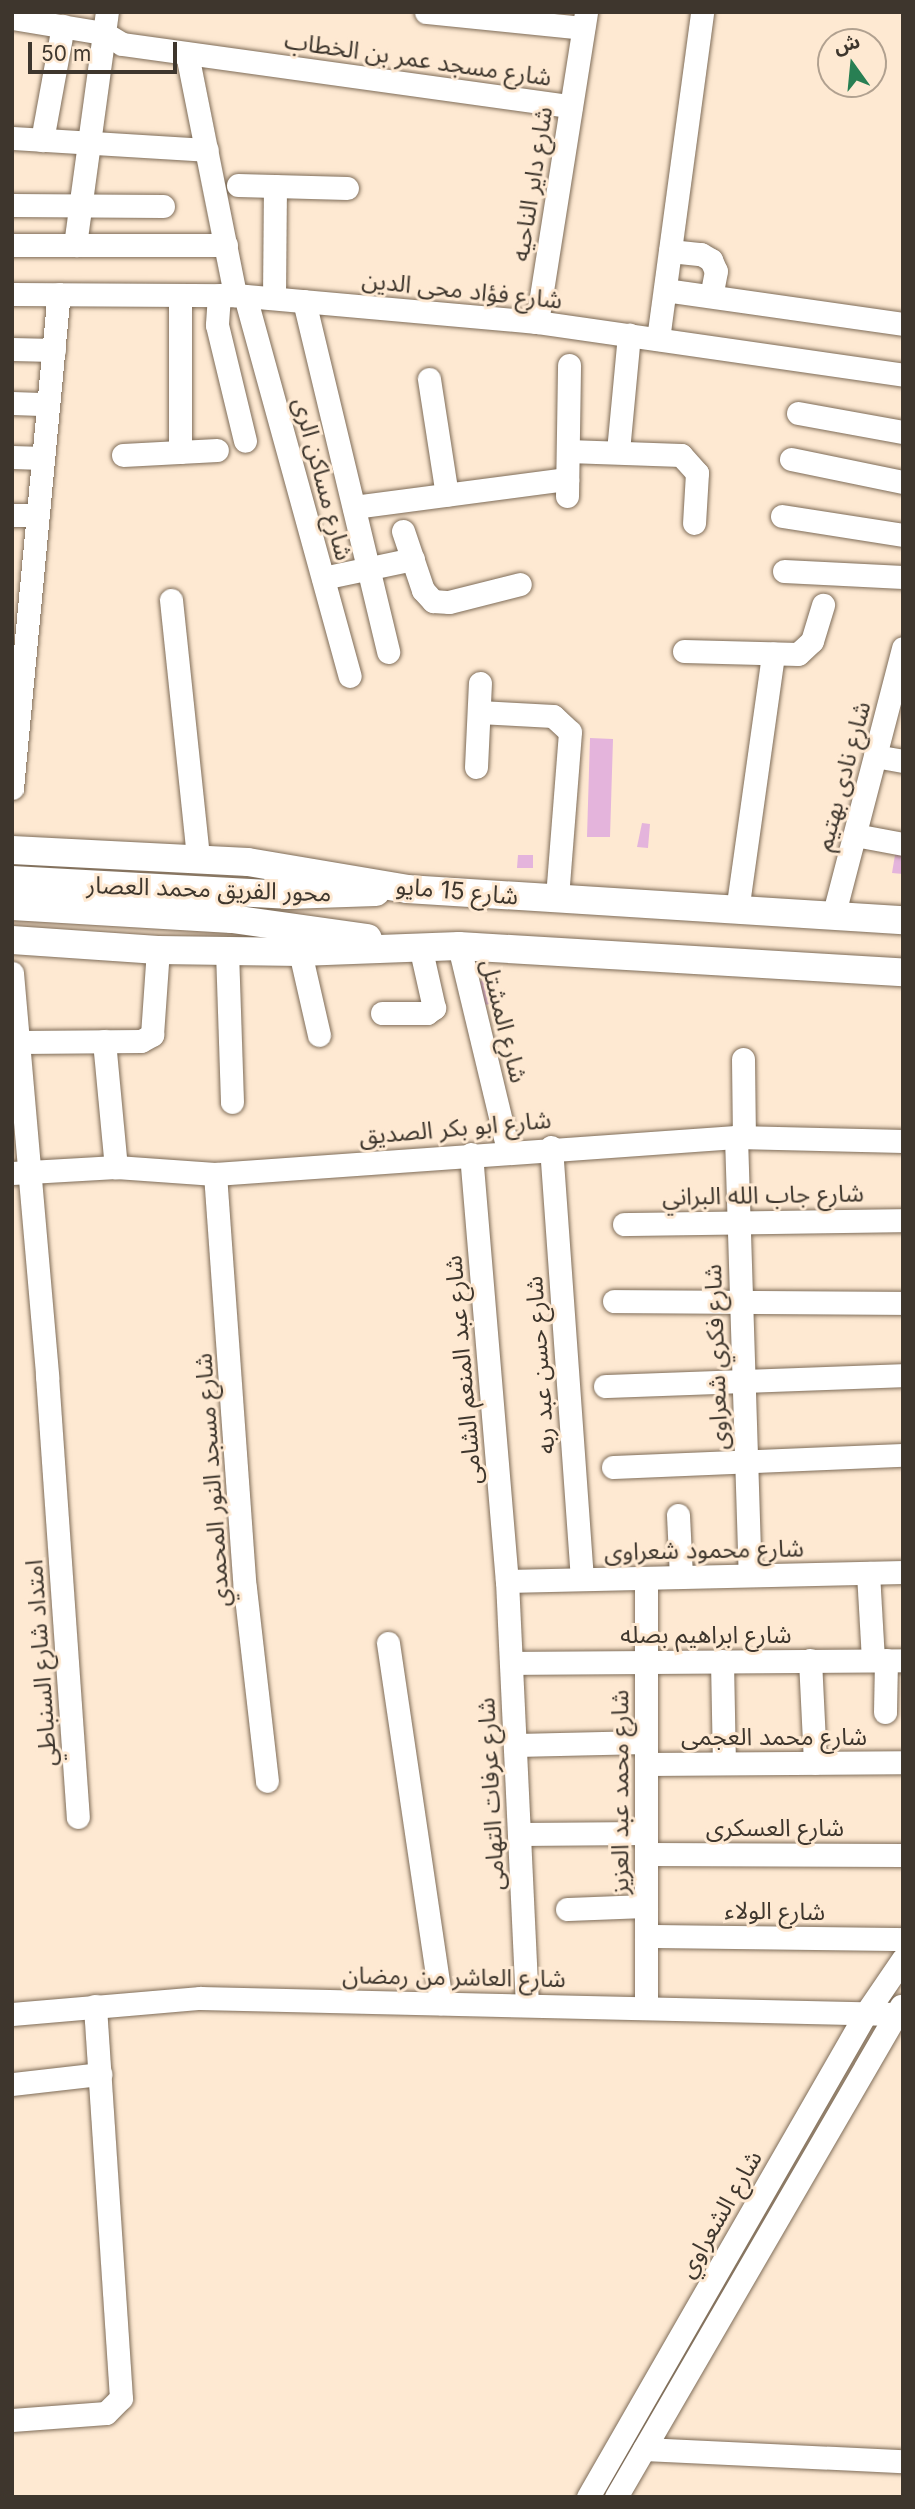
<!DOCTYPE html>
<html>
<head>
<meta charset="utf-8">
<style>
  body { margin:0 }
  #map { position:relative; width:915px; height:2509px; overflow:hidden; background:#fee9d2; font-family:Inter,"Noto Sans Arabic",sans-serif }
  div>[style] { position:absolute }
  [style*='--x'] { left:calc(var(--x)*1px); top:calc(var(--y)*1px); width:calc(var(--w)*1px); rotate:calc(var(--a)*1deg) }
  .building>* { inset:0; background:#e4b4dc }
  .roads { filter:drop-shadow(0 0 2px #7e6c58) drop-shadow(0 0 2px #7e6c58) }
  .minor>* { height:23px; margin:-11.5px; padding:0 11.5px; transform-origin:11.5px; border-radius:11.5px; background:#fff }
  .major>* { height:28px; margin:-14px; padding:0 14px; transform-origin:14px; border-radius:14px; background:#fff }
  span { translate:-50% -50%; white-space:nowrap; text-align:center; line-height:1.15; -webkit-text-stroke:6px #fee9d2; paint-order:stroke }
  .street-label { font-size:24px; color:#3e362d }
  .frame { position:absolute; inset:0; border:14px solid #3e362d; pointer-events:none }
  .north { position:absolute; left:817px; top:28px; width:70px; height:70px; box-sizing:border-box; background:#fee9d2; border:2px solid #b1a190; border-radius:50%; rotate:345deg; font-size:19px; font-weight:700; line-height:28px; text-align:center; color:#3e362d }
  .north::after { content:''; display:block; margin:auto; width:24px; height:32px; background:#287f53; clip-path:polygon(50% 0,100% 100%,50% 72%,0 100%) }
  .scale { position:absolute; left:28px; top:42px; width:149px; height:32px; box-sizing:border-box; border:4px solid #3e362d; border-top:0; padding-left:9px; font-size:21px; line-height:24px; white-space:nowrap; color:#3e362d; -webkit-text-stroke:5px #fee9d2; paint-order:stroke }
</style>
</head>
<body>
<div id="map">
  <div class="building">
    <i style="clip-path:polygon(590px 738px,613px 739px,610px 837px,587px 837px)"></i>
    <i style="clip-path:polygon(642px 823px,650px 824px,648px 848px,637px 847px)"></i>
    <i style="clip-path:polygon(898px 837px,903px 838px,903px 874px,892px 873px)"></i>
    <i style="clip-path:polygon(518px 855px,533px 855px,533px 868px,517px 868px)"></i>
    <i style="clip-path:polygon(493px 979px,497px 1003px,484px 1005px,480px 981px)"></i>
  </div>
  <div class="roads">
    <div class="minor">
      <i style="--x:426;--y:12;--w:158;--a:5.8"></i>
      <i style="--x:12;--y:18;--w:93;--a:9.3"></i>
      <i style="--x:104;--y:33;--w:21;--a:31"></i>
      <i style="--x:122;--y:44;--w:453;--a:7.9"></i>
      <i style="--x:187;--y:54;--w:246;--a:78.7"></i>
      <i style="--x:12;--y:138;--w:195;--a:3.5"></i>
      <i style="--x:42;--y:140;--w:116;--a:-79.6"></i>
      <i style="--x:238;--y:185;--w:109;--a:1.6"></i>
      <i style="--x:12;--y:205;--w:151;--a:0.4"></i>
      <i style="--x:12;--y:245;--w:214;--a:0"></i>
      <i style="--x:75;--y:245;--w:235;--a:-82.2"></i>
      <i style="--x:670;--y:251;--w:31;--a:6"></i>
      <i style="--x:701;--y:254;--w:12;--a:31"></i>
      <i style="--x:711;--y:260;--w:12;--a:66"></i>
      <i style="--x:716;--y:271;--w:25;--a:101"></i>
      <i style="--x:665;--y:290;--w:240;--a:8.1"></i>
      <i style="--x:12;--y:294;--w:223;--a:0.3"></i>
      <i style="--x:235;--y:295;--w:303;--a:5.1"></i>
      <i style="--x:537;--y:322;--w:370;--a:8.2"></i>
      <i style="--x:219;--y:295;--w:30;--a:94"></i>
      <i style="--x:217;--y:325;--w:119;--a:76.4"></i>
      <i style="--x:245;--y:296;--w:394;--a:74.6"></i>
      <i style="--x:274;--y:298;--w:112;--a:-89.5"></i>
      <i style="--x:304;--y:301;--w:361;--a:76.5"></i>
      <i style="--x:537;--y:322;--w:314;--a:-81"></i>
      <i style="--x:658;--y:339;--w:330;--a:-82.3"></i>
      <i style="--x:12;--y:349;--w:42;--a:1.4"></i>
      <i style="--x:429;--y:379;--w:117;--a:81.2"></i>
      <i style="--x:12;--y:403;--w:36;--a:2"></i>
      <i style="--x:798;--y:413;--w:107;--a:10.3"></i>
      <i style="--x:568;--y:451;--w:113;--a:2"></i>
      <i style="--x:681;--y:455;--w:24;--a:48"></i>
      <i style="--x:697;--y:473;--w:50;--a:93.4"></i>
      <i style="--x:618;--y:451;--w:117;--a:-84.6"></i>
      <i style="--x:180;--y:452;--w:157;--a:-90"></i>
      <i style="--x:123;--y:455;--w:94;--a:-3"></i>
      <i style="--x:12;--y:457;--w:31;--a:2"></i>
      <i style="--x:791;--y:459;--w:114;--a:11.6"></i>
      <i style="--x:567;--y:496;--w:131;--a:-89.1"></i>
      <i style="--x:354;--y:507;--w:215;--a:-7.5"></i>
      <i style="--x:12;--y:515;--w:26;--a:0"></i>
      <i style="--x:782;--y:516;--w:122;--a:8.9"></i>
      <i style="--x:403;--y:531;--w:62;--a:71.3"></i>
      <i style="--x:423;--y:590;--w:15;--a:48"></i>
      <i style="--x:433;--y:601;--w:16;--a:4"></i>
      <i style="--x:449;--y:602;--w:73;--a:-14.2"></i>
      <i style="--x:784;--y:571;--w:119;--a:2.9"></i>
      <i style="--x:323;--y:578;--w:92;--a:-11.9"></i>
      <i style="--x:171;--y:600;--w:260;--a:84"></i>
      <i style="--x:684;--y:651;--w:114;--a:1.5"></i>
      <i style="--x:798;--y:654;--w:19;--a:-43"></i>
      <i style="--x:812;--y:641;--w:38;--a:-73"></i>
      <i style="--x:479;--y:712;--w:74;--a:3.1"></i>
      <i style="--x:553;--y:716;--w:23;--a:43"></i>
      <i style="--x:570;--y:732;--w:168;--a:94.5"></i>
      <i style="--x:875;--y:756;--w:28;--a:10"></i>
      <i style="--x:476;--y:767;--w:84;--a:-87.3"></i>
      <i style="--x:12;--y:788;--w:496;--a:-84.6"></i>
      <i style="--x:855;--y:835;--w:49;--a:10.6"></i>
      <i style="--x:737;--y:911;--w:260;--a:-82"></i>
      <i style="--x:833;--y:917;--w:278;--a:-75.4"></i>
      <i style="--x:459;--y:946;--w:210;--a:76.5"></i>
      <i style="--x:227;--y:951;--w:151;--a:88.1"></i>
      <i style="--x:300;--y:952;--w:85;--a:77.1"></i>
      <i style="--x:12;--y:973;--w:405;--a:85"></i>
      <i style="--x:47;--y:1376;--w:442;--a:86"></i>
      <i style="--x:382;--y:1013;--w:45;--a:0"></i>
      <i style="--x:427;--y:1013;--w:9;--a:-36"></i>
      <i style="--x:434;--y:1008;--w:64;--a:-102.7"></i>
      <i style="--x:104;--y:1041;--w:127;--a:84.6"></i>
      <i style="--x:20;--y:1042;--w:121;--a:-0.5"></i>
      <i style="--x:141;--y:1041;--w:13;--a:-29"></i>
      <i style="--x:152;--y:1035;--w:85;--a:-86"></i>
      <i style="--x:743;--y:1059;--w:78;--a:89.3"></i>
      <i style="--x:736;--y:1137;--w:438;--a:88.2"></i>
      <i style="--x:551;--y:1147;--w:433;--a:85.9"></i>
      <i style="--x:471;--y:1154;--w:429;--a:85.2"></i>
      <i style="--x:507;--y:1581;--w:423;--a:87.3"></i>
      <i style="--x:12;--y:1173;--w:104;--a:-3.3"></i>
      <i style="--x:116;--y:1167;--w:99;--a:4"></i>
      <i style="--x:215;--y:1174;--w:522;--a:-4.06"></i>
      <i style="--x:736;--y:1137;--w:167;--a:1.4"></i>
      <i style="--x:215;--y:1174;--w:415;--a:85.9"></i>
      <i style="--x:245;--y:1588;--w:194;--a:83.5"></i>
      <i style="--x:624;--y:1224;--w:279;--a:-0.8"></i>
      <i style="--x:614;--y:1301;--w:289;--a:0.4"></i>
      <i style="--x:605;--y:1386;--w:298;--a:-2.1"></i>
      <i style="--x:613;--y:1467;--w:290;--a:-2.4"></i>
      <i style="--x:678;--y:1515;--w:62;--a:87.2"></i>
      <i style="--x:868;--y:1573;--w:87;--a:86.7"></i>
      <i style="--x:507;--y:1581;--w:396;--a:-1.3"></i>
      <i style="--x:388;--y:1643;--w:364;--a:81.6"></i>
      <i style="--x:810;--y:1660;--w:103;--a:87.2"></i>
      <i style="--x:722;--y:1661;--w:102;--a:88.9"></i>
      <i style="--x:511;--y:1663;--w:392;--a:-0.4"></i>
      <i style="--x:885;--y:1712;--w:52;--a:-88.9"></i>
      <i style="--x:516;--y:1745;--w:130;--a:-1.3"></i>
      <i style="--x:646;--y:1764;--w:257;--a:-0.4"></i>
      <i style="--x:519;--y:1834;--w:127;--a:-0.5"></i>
      <i style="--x:646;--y:1854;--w:257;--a:0.2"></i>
      <i style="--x:567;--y:1909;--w:79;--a:-2.2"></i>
      <i style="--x:646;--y:1936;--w:257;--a:0.7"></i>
      <i style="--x:646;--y:2007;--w:429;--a:-90"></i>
      <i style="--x:12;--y:2014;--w:189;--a:-4.9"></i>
      <i style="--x:200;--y:1998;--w:695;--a:1.32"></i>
      <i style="--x:12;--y:2084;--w:89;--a:-6.5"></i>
      <i style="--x:12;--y:2420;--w:94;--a:-4.3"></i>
      <i style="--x:106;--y:2413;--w:21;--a:-45"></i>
      <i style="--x:121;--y:2398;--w:393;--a:-93.8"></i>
      <i style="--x:644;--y:2449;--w:259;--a:2.7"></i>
      <i style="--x:588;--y:2497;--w:558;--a:-60.13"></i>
      <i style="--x:866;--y:2013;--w:65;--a:-55.6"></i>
      <i style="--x:616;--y:2497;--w:568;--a:-59.87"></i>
    </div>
    <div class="major">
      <i style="--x:12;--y:850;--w:236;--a:2.9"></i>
      <i style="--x:248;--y:862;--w:161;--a:9.6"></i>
      <i style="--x:407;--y:889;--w:497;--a:3.6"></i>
      <i style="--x:12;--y:880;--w:275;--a:3.1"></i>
      <i style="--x:287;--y:895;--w:89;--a:-1.9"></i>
      <i style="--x:12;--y:906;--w:220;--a:3.4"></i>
      <i style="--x:232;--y:919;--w:137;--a:8"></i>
      <i style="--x:12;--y:940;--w:146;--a:3.9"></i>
      <i style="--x:158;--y:950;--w:142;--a:0.8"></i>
      <i style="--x:300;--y:952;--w:159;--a:-2.2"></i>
      <i style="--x:459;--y:946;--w:445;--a:3.4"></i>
    </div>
  </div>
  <div class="street-label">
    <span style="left:418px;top:59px;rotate:8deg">شارع مسجد عمر بن الخطاب</span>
    <span style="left:532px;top:184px;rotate:-81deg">شارع داير الناحيه</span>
    <span style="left:462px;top:290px;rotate:6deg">شارع فؤاد محى الدين</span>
    <span style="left:323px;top:479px;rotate:75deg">شارع مساكن الرى</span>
    <span style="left:843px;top:776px;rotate:-75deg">شارع نادى بهتيم</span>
    <span style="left:209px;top:889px;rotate:2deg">محور الفريق محمد العصار</span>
    <span style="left:457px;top:891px;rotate:5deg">شارع 15 مايو</span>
    <span style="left:504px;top:1021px;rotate:76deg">شارع المشتل</span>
    <span style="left:455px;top:1128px;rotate:-5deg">شارع ابو بكر الصديق</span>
    <span style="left:763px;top:1195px;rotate:-1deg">شارع جاب الله البراني</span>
    <span style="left:716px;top:1357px;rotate:-92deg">شارع فكري شعراوى</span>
    <span style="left:540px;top:1365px;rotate:-94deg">شارع حسن عبد ربه</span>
    <span style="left:463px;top:1370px;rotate:-95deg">شارع عبد المنعم الشامى</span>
    <span style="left:212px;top:1480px;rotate:-94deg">شارع مسجد النور المحمدي</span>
    <span style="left:704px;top:1550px;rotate:-1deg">شارع محمود شعراوى</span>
    <span style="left:706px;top:1635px">شارع ابراهيم بصله</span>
    <span style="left:41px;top:1663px;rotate:-94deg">امتداد شارع السنباطي</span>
    <span style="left:774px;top:1737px">شارع محمد العجمى</span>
    <span style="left:620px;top:1792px;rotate:-90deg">شارع محمد عبد العزيز</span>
    <span style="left:491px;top:1794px;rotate:-93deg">شارع عرفات التهامى</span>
    <span style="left:775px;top:1828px">شارع العسكرى</span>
    <span style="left:775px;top:1911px;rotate:1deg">شارع الولاء</span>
    <span style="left:454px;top:1977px;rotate:1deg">شارع العاشر من رمضان</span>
    <span style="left:720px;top:2214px;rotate:-60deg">شارع الشعراوي</span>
  </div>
  <div class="frame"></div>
  <div class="north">ش</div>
  <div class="scale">50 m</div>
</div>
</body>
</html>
